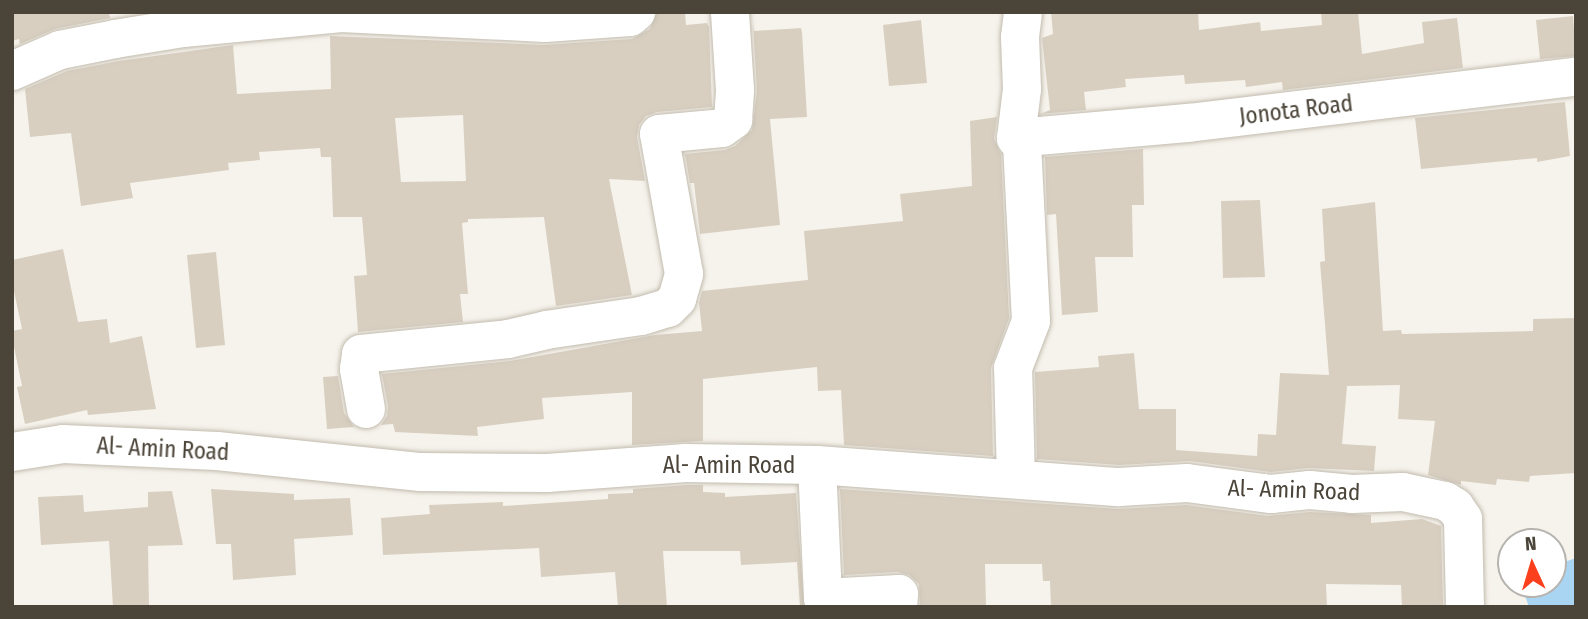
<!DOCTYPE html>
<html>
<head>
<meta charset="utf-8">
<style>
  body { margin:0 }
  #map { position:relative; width:1588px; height:619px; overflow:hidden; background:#f6f3ec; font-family:"Fira Sans Condensed",sans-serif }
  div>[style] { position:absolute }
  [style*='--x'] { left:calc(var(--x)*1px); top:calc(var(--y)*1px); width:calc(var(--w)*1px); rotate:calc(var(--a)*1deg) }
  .water>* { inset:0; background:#a9d4f2 }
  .building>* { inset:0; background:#d8cfc1 }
  .roads { filter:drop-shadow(0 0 2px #c2bbae) drop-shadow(0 0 2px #c2bbae) }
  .minor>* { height:38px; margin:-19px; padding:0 19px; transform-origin:19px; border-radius:19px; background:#fff }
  span { translate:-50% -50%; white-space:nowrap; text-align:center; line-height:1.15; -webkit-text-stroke:5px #fff; paint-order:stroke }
  .street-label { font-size:23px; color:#4b4439 }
  .frame { position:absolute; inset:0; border:14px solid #4b4439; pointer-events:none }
  .north { position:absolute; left:1497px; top:528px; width:70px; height:70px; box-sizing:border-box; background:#fff; border:2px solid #b7b4b0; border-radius:50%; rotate:356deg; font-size:19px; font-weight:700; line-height:28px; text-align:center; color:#4b4439 }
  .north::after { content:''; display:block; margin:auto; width:24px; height:32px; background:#fc3f1d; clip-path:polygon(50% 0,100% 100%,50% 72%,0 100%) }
</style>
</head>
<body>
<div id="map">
  <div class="water">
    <i style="clip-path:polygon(1576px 558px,1576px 607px,1529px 607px,1523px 590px,1528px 584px,1553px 584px,1553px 566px)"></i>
  </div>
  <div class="building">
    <i style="clip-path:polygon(12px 12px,109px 12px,110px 18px,55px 29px,20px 44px,19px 39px,12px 41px)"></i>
    <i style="clip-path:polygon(evenodd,657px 12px,685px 12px,686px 25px,707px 23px,709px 27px,712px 107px,657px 112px,646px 116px,639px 125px,637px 137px,645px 181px,609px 179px,632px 295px,556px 306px,544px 217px,468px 219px,468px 222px,462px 223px,468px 294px,460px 294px,463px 322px,358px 332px,354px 276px,367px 275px,362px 217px,333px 217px,331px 157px,321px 157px,320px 148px,259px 152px,260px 160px,228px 163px,229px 170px,130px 183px,133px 198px,81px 206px,71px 133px,30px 137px,25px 89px,67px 71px,119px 61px,233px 45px,237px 94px,331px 89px,330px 36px,544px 45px,632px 39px,650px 29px,657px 12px,463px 115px,466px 181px,401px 182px,395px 118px,463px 115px)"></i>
    <i style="clip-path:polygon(1051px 12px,1198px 12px,1199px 30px,1260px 22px,1261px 31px,1322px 25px,1321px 12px,1358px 12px,1362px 54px,1424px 43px,1422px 22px,1457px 18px,1463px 68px,1283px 90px,1282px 82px,1246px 87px,1245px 80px,1185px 84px,1184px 75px,1125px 79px,1126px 87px,1084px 92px,1086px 110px,1041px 114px,1050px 110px,1042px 38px,1053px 34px)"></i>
    <i style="clip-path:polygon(1573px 16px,1576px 56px,1540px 59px,1536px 20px)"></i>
    <i style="clip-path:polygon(921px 20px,927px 83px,889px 86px,883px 25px)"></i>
    <i style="clip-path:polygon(753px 24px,754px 31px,801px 28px,802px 32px,807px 117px,770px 119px,780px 225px,700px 234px,694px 183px,690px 183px,685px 154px,725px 150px,735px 146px,752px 130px,757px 91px)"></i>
    <i style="clip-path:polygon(1565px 102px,1570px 156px,1537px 162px,1537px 158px,1421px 169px,1415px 118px)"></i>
    <i style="clip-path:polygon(997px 117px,994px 139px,1001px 154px,1009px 318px,991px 368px,993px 456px,844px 445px,841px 390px,818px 391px,817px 367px,703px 379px,703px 441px,632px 445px,632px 392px,542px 398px,544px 419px,477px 427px,478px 436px,395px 432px,393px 424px,381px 425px,387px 416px,388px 406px,382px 374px,510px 361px,655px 335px,702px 331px,699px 303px,702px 291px,808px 280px,804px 231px,903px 221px,900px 194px,972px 186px,970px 121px)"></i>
    <i style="clip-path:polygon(1143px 149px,1144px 205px,1132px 205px,1133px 257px,1095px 257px,1098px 312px,1062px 315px,1056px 214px,1047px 215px,1045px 157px)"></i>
    <i style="clip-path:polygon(1260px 200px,1265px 277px,1223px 278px,1221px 201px)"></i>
    <i style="clip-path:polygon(1375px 202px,1383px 331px,1401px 330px,1402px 334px,1533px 331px,1533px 319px,1576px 318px,1576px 473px,1530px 476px,1529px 482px,1497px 479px,1496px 485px,1461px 481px,1461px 485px,1428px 475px,1435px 421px,1398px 419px,1400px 385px,1347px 386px,1342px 444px,1376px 446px,1374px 471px,1308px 468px,1271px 472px,1190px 461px,1119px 465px,1037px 459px,1035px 372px,1099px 367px,1098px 356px,1134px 353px,1139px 409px,1176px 409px,1176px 450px,1257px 456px,1258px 434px,1276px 435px,1280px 373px,1329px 375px,1320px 262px,1325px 261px,1322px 209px)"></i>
    <i style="clip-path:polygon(63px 249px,78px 322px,107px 319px,110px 343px,142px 336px,156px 409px,88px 415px,87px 410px,25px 424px,17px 387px,22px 386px,12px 337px,12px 331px,22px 329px,12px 282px,12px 260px)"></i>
    <i style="clip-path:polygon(216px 252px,225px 345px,196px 348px,187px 255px)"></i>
    <i style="clip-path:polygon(338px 376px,344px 413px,354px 427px,327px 429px,323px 377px)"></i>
    <i style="clip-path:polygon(687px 485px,703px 485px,703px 492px,725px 493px,725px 497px,796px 493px,804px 607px,800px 607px,797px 562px,741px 565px,740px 551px,663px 551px,667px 607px,618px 607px,615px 572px,541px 577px,539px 548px,383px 555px,381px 518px,430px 514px,429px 505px,503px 502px,503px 506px,608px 499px,608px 494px,633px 493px,633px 489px)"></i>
    <i style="clip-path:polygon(211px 489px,294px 494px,294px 500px,350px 498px,353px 535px,294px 539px,296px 575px,233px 580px,231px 544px,216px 544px)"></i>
    <i style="clip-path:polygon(840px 489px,1118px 509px,1186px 505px,1268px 516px,1310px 512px,1371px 515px,1371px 523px,1422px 519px,1441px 526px,1443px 607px,1402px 607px,1401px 585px,1326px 584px,1327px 607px,1051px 607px,1050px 581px,1043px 581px,1042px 564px,985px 564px,986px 607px,920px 607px,919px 584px,909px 575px,898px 572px,844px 575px)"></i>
    <i style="clip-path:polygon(172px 491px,183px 545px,148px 546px,149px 607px,113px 607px,109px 541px,41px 545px,38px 497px,83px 495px,84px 512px,148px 507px,148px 492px)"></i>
  </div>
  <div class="roads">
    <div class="minor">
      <i style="--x:12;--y:71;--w:52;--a:-23.6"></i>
      <i style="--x:60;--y:50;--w:56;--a:-11.3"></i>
      <i style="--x:115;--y:39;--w:69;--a:-9.2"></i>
      <i style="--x:183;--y:28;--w:159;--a:-5.4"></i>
      <i style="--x:341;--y:13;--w:204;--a:2.8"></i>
      <i style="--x:545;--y:23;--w:85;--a:-4"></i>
      <i style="--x:630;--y:17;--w:8;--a:-40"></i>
      <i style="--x:1016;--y:138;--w:173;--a:-5"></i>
      <i style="--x:1188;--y:123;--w:391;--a:-6.8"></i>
      <i style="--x:366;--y:409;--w:41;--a:-99.9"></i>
      <i style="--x:359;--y:369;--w:15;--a:-82"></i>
      <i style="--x:361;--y:354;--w:148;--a:-5.8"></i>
      <i style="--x:508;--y:339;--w:39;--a:-13"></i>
      <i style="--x:546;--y:330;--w:96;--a:-8.4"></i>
      <i style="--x:641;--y:316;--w:28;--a:-17"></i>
      <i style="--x:668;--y:308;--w:13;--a:-45"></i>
      <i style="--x:677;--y:299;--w:26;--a:-74"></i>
      <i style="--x:684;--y:274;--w:142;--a:-100.1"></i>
      <i style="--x:659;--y:134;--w:63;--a:-5.4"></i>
      <i style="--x:722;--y:128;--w:14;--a:-36"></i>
      <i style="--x:733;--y:120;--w:30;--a:-86"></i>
      <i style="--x:735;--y:90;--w:78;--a:-93.7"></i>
      <i style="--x:12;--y:452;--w:52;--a:-8.9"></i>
      <i style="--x:63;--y:444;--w:154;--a:2.6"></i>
      <i style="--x:217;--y:451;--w:205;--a:5.9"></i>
      <i style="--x:421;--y:472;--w:126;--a:0.5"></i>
      <i style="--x:547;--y:473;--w:139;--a:-4.1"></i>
      <i style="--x:686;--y:463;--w:131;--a:0.9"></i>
      <i style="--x:817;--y:465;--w:303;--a:4.2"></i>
      <i style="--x:1119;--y:487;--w:68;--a:-3.4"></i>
      <i style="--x:1187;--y:483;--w:85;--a:7.5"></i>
      <i style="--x:1271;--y:494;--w:39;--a:-6"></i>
      <i style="--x:1310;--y:490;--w:42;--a:5.4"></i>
      <i style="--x:1352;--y:494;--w:51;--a:-2.2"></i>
      <i style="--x:1403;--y:492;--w:43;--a:12.1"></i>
      <i style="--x:1445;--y:501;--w:12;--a:31"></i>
      <i style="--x:1455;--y:507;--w:14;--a:56"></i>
      <i style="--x:1463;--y:519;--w:88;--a:88.7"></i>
      <i style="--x:817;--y:465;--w:133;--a:87.4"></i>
      <i style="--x:823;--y:598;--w:76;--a:-3"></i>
      <i style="--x:899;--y:594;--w:13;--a:94"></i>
      <i style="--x:1016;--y:479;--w:111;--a:-91.5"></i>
      <i style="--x:1013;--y:368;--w:50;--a:-69"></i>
      <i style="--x:1031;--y:321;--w:176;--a:-92.9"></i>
      <i style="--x:1022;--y:145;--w:9;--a:-131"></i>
      <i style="--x:1016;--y:138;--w:49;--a:-83"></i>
      <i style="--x:1022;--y:89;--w:52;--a:-92.2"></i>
      <i style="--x:1020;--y:37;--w:25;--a:-83"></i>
    </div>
  </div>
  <div class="street-label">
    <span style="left:1296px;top:110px;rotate:-7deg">Jonota Road</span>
    <span style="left:163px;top:449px;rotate:3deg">Al- Amin Road</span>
    <span style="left:729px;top:465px">Al- Amin Road</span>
    <span style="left:1294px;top:490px;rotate:2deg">Al- Amin Road</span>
  </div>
  <div class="frame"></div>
  <div class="north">N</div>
</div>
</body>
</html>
